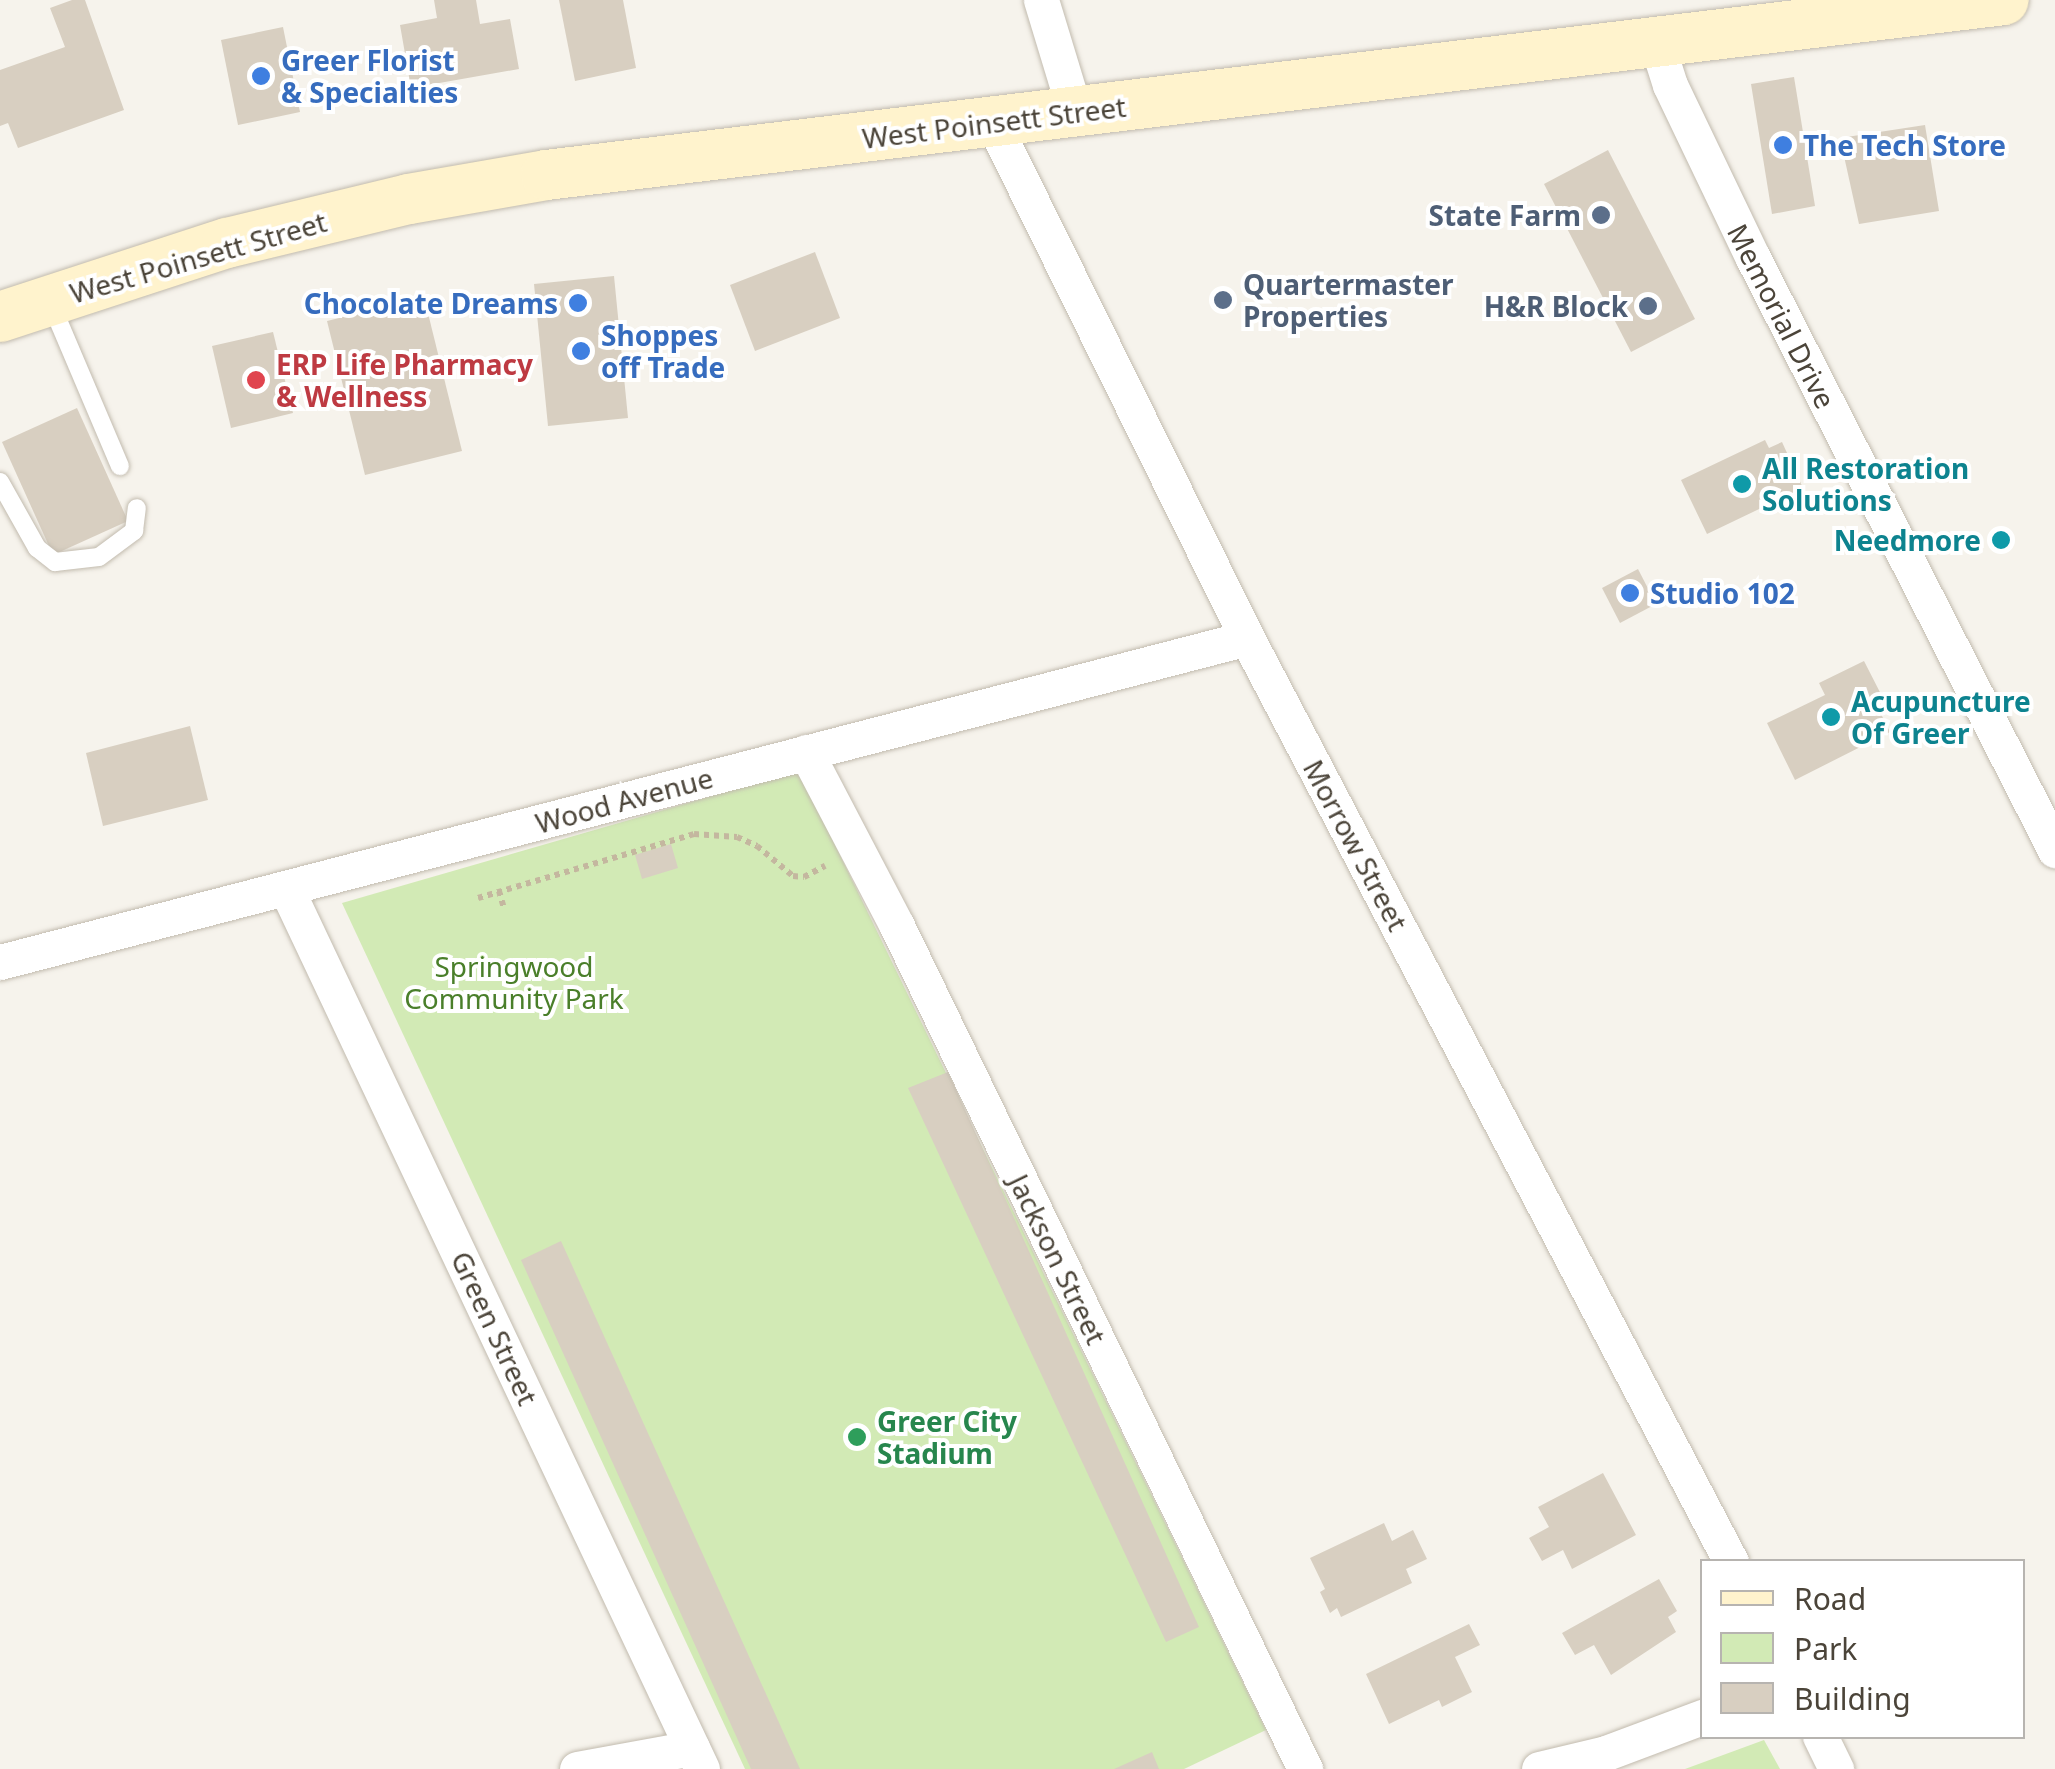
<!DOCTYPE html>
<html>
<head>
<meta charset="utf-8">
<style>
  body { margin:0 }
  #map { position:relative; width:2055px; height:1769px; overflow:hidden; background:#f6f3ec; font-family:"Noto Sans",sans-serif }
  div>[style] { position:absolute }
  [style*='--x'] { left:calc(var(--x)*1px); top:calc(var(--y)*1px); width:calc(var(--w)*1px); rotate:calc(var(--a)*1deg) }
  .green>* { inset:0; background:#d2eab5 }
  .building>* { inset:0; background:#d8cfc1 }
  .path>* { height:6px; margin-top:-3px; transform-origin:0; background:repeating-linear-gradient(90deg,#c4b79f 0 5px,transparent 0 10px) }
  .roads { filter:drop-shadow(0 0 2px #c2bbae) drop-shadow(0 0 2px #c2bbae) }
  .lane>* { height:18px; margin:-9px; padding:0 9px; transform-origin:9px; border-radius:9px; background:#fff }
  .street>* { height:35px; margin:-17.5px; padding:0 17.5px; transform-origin:17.5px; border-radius:17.5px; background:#fff }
  .secondary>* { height:50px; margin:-25px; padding:0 25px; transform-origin:25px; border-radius:25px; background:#fff3cd }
  .dots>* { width:28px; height:28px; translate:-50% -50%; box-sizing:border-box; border:5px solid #fff; border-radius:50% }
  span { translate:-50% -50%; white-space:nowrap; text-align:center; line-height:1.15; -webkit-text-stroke:8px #fff; paint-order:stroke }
  .shop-label { font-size:28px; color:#366cbe; font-weight:700 }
  .left { translate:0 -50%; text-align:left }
  .right { translate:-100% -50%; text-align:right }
  .street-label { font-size:28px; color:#4b4439 }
  .service-label { font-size:28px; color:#4e5e75; font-weight:700 }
  .health-label { font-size:28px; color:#be3a42; font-weight:700 }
  .culture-label { font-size:28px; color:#0d838f; font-weight:700 }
  .park-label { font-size:28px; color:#4a7f2a }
  .leisure-label { font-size:28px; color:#27864d; font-weight:700 }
  .legend { position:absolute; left:1700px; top:1559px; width:325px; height:180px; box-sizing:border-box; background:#fff; border:2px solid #b7b4b0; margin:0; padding:12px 18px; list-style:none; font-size:30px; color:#4b4439 }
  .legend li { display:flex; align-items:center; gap:20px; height:50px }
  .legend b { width:50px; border:2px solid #b7b4b0 }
</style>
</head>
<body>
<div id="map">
  <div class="green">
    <i style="clip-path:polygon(799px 771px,1266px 1730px,1184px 1769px,745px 1769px,342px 903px)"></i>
    <i style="clip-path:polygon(1764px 1740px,1780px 1769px,1685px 1769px)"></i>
  </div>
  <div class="building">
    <i style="clip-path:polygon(72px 0,85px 0,124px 110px,18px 148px,8px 123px,0 126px,0 70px,65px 47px,50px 8px)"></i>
    <i style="clip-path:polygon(434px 0,476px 0,480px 24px,510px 19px,519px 69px,411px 88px,400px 25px,437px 18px)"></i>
    <i style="clip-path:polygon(559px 0,623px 0,636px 68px,575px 81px)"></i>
    <i style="clip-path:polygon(283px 27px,300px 112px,238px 125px,221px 40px)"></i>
    <i style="clip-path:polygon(1794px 77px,1815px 206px,1772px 214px,1751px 84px)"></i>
    <i style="clip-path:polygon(1925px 125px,1939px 211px,1859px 224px,1840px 138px)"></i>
    <i style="clip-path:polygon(1608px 150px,1695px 319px,1631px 352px,1544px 184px)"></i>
    <i style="clip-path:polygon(815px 252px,840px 318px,755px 351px,730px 285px)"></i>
    <i style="clip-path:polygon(614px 276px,628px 418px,548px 426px,534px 284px)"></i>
    <i style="clip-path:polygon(424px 297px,462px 451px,365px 475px,327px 321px)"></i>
    <i style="clip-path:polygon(273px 332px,293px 413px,231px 428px,212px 346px)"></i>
    <i style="clip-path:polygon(77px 408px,128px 521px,53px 555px,2px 442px)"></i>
    <i style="clip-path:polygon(1765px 440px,1769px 448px,1782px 442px,1803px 488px,1707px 534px,1681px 480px)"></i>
    <i style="clip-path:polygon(1638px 569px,1656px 604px,1620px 623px,1602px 588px)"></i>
    <i style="clip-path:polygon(1864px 661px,1887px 706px,1879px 710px,1890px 732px,1795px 780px,1767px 723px,1825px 695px,1819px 683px)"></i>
    <i style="clip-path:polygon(190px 726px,208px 800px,103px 826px,86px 753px)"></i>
    <i style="clip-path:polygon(671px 844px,678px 868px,642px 879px,635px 855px)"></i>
    <i style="clip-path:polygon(948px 1072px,1199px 1627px,1166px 1642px,908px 1088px)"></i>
    <i style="clip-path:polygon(561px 1241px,800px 1769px,751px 1769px,521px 1260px)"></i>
    <i style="clip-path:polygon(1603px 1473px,1636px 1535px,1572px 1569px,1563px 1550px,1542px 1561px,1529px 1538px,1549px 1527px,1538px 1507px)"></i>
    <i style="clip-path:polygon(1384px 1523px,1392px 1541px,1413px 1530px,1427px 1559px,1406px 1569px,1412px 1583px,1341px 1617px,1337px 1608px,1330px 1613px,1320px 1592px,1325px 1589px,1310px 1558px)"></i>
    <i style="clip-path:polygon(1659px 1579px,1677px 1611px,1668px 1617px,1676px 1632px,1611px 1675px,1594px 1645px,1575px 1655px,1562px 1633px)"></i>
    <i style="clip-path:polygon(1469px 1624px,1480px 1645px,1455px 1657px,1472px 1692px,1442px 1707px,1439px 1700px,1389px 1724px,1366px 1674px)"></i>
    <i style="clip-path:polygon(1152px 1752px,1159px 1769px,1114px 1769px)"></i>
  </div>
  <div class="path">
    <i style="--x:499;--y:891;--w:19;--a:74"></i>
    <i style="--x:478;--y:898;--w:225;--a:-16.5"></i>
    <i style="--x:694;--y:834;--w:43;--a:4"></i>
    <i style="--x:737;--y:837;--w:22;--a:24"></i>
    <i style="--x:757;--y:846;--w:47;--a:39.8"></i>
    <i style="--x:793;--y:876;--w:11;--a:5"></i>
    <i style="--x:804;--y:877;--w:24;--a:-28"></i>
  </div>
  <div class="roads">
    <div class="lane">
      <i style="--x:52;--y:306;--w:174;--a:67"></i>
      <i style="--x:0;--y:482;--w:76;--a:60.7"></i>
      <i style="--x:37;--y:548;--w:23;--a:38"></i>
      <i style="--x:55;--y:562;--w:44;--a:-6.5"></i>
      <i style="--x:99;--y:557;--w:44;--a:-36.6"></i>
      <i style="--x:134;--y:531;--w:23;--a:-83"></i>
    </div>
    <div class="street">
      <i style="--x:1041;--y:0;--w:117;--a:73.1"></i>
      <i style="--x:1657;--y:44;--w:43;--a:72.4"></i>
      <i style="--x:1670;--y:85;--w:192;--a:64.4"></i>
      <i style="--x:1753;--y:258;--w:665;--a:62.97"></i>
      <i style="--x:993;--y:123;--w:574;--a:63.75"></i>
      <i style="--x:1247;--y:638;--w:1043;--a:62.35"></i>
      <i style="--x:806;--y:752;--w:196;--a:62.4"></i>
      <i style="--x:897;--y:926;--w:937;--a:64.17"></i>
      <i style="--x:286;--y:888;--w:974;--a:64.72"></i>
      <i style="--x:0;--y:962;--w:1288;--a:-14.56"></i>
      <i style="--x:1820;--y:1736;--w:37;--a:64"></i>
      <i style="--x:577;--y:1769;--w:117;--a:-10.3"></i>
      <i style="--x:1539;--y:1769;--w:69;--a:-13.4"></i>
      <i style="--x:1606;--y:1753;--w:103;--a:-20.6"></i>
    </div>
    <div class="secondary">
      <i style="--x:0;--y:317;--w:239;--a:-18.1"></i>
      <i style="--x:227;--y:243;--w:187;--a:-13.6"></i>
      <i style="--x:409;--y:199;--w:139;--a:-9.9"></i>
      <i style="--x:546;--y:175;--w:1468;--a:-6.84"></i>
    </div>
  </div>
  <div class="dots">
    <i style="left:261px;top:76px;background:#3f7fe0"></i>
    <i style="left:1783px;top:145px;background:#3f7fe0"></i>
    <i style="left:1601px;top:215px;background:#5c6f8a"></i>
    <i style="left:1223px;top:300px;background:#5c6f8a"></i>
    <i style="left:578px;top:303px;background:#3f7fe0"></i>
    <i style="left:1648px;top:306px;background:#5c6f8a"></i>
    <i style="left:581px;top:351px;background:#3f7fe0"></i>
    <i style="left:256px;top:380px;background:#e0444e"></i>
    <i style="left:1742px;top:484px;background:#0f9aa8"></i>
    <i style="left:2001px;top:540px;background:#0f9aa8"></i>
    <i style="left:1630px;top:593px;background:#3f7fe0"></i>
    <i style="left:1831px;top:717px;background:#0f9aa8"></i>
    <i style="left:857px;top:1437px;background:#2e9e5b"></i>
  </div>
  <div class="shop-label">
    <span class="left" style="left:281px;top:76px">Greer Florist<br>&amp; Specialties</span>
    <span class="left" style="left:1803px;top:145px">The Tech Store</span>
    <span class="right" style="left:558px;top:303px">Chocolate Dreams</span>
    <span class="left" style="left:601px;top:351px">Shoppes<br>off Trade</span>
    <span class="left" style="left:1650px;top:593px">Studio 102</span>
  </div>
  <div class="street-label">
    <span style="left:994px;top:122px;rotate:-7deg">West Poinsett Street</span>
    <span style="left:198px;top:257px;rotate:-16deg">West Poinsett Street</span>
    <span style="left:1782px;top:316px;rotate:63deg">Memorial Drive</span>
    <span style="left:624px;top:800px;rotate:-15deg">Wood Avenue</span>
    <span style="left:1356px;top:845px;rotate:62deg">Morrow Street</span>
    <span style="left:1058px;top:1259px;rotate:64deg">Jackson Street</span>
    <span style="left:495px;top:1328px;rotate:65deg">Green Street</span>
  </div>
  <div class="service-label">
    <span class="right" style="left:1581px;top:215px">State Farm</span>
    <span class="left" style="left:1243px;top:300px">Quartermaster<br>Properties</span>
    <span class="right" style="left:1628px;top:306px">H&amp;R Block</span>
  </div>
  <div class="health-label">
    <span class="left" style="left:276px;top:380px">ERP Life Pharmacy<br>&amp; Wellness</span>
  </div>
  <div class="culture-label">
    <span class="left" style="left:1762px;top:484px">All Restoration<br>Solutions</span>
    <span class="right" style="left:1981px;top:540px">Needmore</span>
    <span class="left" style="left:1851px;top:717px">Acupuncture<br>Of Greer</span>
  </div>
  <div class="park-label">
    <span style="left:514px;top:982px">Springwood<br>Community Park</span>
  </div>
  <div class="leisure-label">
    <span class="left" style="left:877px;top:1437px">Greer City<br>Stadium</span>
  </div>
  <ul class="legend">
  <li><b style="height:12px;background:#fff3cd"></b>Road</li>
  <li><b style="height:28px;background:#d2eab5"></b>Park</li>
  <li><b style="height:28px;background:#d8cfc1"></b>Building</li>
  </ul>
</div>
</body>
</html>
